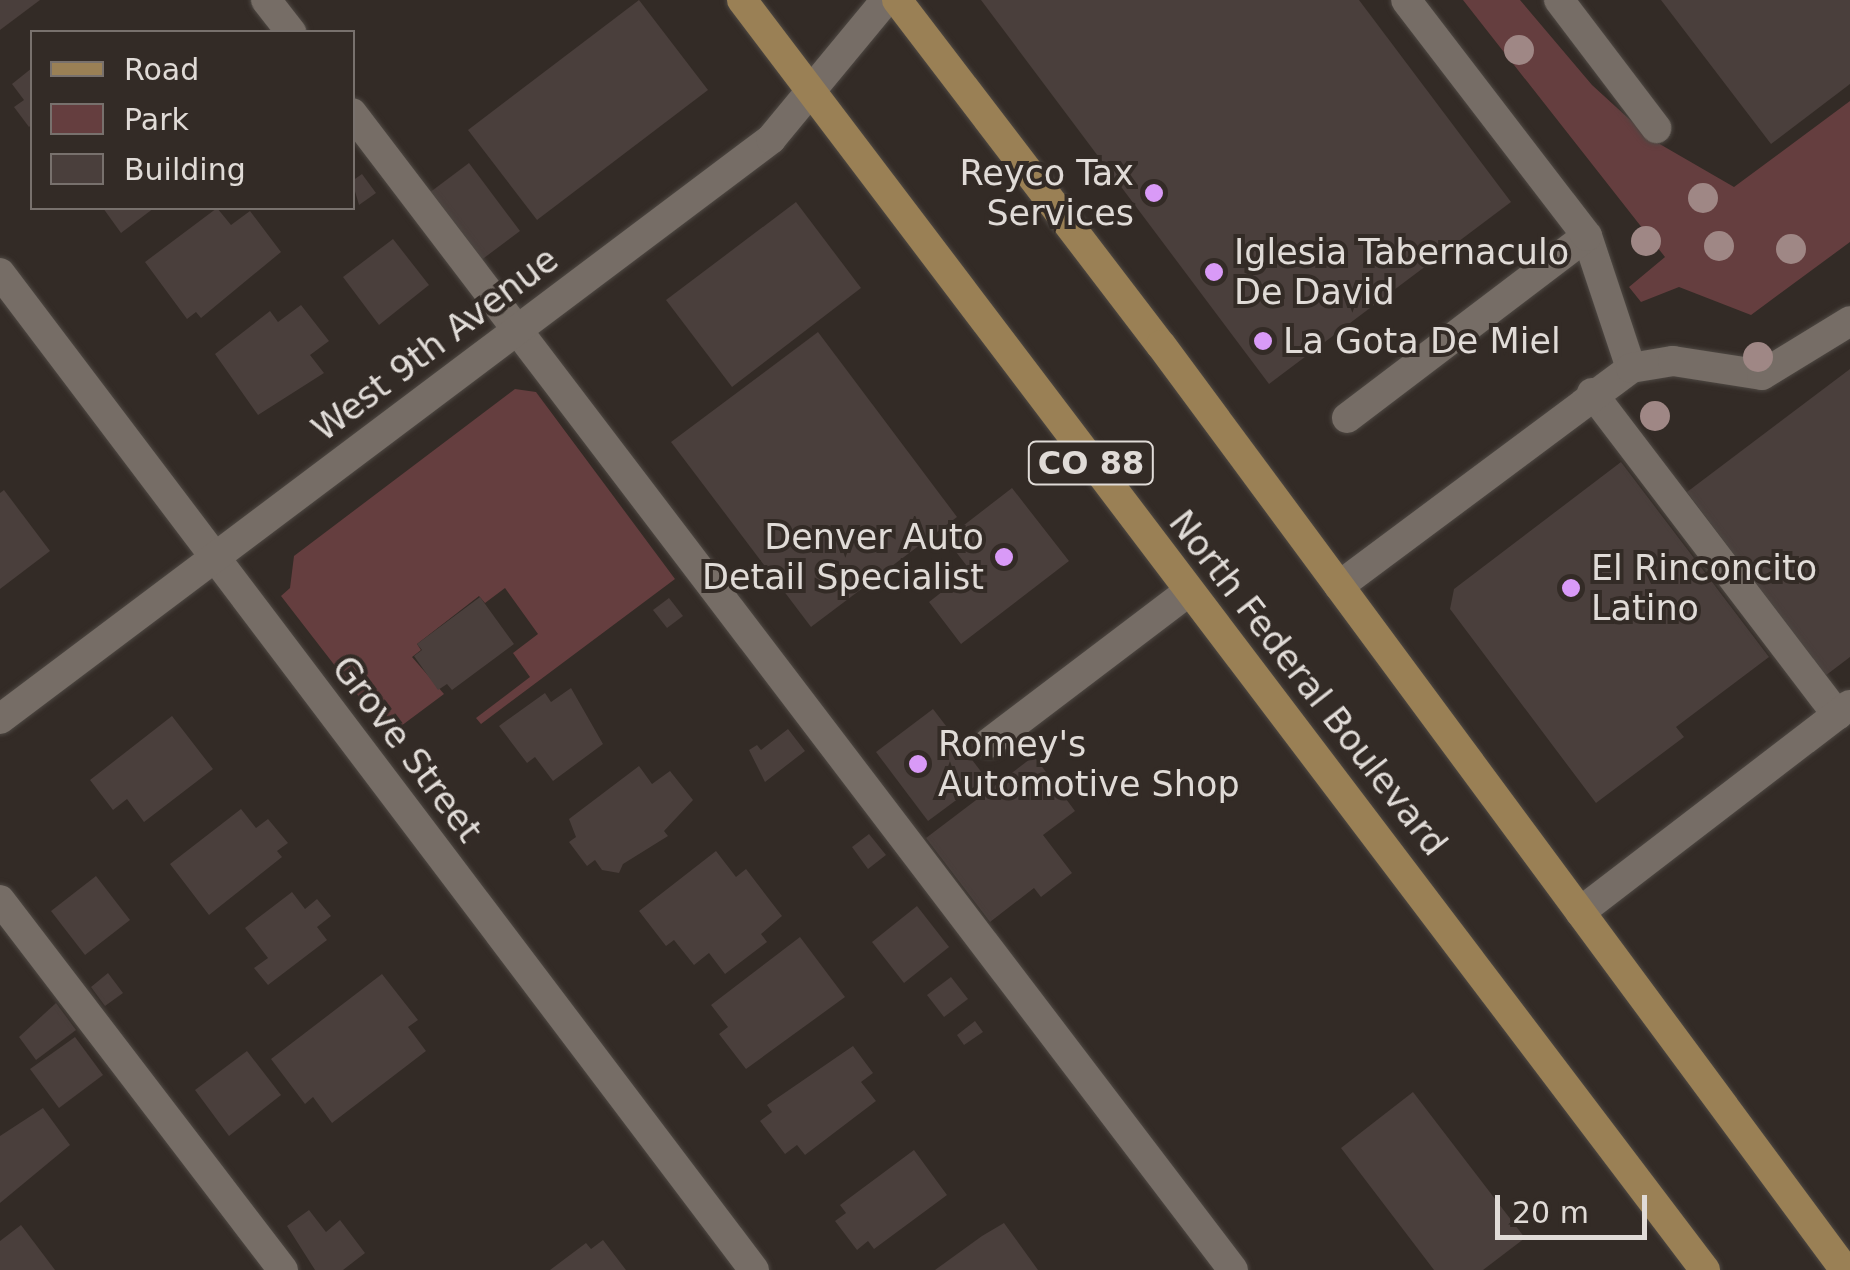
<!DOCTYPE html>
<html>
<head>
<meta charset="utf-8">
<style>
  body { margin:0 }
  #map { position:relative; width:1850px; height:1270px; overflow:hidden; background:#332b26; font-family:"DejaVu Sans",sans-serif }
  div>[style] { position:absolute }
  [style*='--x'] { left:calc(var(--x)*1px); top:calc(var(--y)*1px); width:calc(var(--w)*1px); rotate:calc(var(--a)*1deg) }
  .green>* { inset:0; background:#653e3f }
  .building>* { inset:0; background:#4a3f3c }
  .roads { filter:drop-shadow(0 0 2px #4e4843) drop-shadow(0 0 2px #4e4843) }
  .minor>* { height:30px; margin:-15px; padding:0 15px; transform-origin:15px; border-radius:15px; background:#766d66 }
  .major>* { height:30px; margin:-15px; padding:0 15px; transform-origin:15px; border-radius:15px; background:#9a8055 }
  .trees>* { width:30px; height:30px; margin:-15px; border-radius:50%; background:#9f8785 }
  .dots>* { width:28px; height:28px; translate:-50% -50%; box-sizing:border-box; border:5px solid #332b26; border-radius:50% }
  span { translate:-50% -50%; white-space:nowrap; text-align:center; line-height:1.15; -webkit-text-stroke:8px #332b26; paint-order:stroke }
  .shield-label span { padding:2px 8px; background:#332b26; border:2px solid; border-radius:8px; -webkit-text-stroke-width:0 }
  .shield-label { font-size:32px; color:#e0dbd7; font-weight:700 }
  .poi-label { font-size:35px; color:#e0dbd7 }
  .right { translate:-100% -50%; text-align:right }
  .left { translate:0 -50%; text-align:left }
  .street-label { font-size:35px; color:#e0dbd7 }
  .legend { position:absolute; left:30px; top:30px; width:325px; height:180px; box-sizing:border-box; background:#332b26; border:2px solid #78716d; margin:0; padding:12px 18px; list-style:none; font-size:30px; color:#e0dbd7 }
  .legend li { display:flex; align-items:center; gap:20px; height:50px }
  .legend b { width:50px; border:2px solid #78716d }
  .scale { position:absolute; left:1495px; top:1195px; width:152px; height:45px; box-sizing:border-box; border:5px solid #e0dbd7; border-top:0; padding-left:12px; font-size:30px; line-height:35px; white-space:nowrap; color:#e0dbd7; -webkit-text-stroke:8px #332b26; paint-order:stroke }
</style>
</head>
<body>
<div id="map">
  <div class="green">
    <i style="clip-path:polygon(1463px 0,1520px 0,1592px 85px,1651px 139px,1734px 187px,1850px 101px,1850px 242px,1751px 315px,1679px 287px,1641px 302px,1629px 287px,1665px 257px)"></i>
    <i style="clip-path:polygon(515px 389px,536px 392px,675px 579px,481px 724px,476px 718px,530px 677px,513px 653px,538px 634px,505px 588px,485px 603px,479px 596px,417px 644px,421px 650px,412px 657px,444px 694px,397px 729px,372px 696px,363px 702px,281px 596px,290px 588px,294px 556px)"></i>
  </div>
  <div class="building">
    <i style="clip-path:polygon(0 0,40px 0,0 30px)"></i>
    <i style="clip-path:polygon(639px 0,708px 90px,537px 220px,468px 130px)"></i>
    <i style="clip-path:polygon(981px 0,1359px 0,1511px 202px,1269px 384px)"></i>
    <i style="clip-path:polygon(1661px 0,1850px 0,1850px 84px,1771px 144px)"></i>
    <i style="clip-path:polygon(32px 68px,32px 124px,29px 127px,14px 107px,24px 100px,12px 84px)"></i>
    <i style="clip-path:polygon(469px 163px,520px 231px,480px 261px,429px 193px)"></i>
    <i style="clip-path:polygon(362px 174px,376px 193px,359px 205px,352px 181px)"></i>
    <i style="clip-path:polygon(796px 202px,861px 288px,732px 387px,666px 300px)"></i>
    <i style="clip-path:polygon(103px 208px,154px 208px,121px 233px)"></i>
    <i style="clip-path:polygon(217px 208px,231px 225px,250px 211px,281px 252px,201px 318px,196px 312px,187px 319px,145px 262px)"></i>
    <i style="clip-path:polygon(393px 239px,429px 285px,379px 325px,343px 277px)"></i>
    <i style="clip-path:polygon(301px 305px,329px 341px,310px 355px,324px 373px,258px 415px,215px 354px,270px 311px,278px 322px)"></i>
    <i style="clip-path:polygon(818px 332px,957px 517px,811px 627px,671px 442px)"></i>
    <i style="clip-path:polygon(1850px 369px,1850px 657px,1825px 676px,1687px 492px)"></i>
    <i style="clip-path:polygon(1621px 462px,1769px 657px,1676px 727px,1684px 737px,1596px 803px,1450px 609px,1454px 589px)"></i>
    <i style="clip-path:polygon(1012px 488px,1069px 561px,961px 644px,929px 602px,970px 570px,946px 539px)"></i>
    <i style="clip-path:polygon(4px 490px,50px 551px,0 589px,0 493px)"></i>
    <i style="clip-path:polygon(480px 597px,514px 644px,452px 690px,447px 684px,438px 690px,414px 656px,422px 650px,417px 644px)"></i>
    <i style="clip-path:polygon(669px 598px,683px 616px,667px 628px,653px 610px)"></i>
    <i style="clip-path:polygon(571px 688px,603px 744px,553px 781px,535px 757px,527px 763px,499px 726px,545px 693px,551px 702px)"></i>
    <i style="clip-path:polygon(933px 709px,986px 778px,928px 821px,876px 752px)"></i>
    <i style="clip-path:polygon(172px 716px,213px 769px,144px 822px,127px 799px,113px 810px,90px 780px)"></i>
    <i style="clip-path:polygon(788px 729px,805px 751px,765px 782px,749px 750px,757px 745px,761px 750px)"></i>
    <i style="clip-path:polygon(1034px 756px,1075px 811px,1043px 835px,1072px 873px,1041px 897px,1034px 888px,990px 922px,926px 838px)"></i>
    <i style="clip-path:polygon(639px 766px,652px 784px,670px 771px,693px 800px,664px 831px,668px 836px,623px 864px,619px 873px,602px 870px,595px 860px,587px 866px,569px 842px,576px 837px,569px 819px)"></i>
    <i style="clip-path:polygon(241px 809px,256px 828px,268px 819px,288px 843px,277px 851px,282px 857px,209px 915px,170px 864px)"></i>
    <i style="clip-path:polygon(869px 834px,886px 855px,868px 869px,852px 847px)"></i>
    <i style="clip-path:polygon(716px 851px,736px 877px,746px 869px,782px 916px,761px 934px,767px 942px,725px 974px,709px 953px,694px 965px,674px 940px,666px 946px,639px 911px)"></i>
    <i style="clip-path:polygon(96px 876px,130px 920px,85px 955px,51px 911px)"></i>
    <i style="clip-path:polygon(292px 892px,305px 909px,317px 899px,331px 916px,317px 927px,327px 940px,268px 985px,254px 968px,268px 958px,245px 928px)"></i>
    <i style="clip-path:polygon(917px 906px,949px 947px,904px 983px,872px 942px)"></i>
    <i style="clip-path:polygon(800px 937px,845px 997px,746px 1069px,719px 1034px,728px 1027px,711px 1005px)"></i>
    <i style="clip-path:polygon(108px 973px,123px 993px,105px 1006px,91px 987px)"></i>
    <i style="clip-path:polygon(382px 974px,418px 1020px,408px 1027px,426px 1051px,332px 1123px,313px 1097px,305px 1104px,271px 1059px)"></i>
    <i style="clip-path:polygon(951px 977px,968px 999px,944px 1017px,927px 995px)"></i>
    <i style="clip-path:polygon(56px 1003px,76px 1030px,36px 1060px,19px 1037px)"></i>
    <i style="clip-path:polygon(975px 1021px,983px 1032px,964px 1045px,957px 1035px)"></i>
    <i style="clip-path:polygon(75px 1037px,103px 1075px,59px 1108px,30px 1069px)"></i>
    <i style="clip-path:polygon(853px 1046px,873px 1073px,861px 1082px,876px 1101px,805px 1155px,797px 1145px,785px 1154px,760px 1121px,772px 1112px,767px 1105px)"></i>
    <i style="clip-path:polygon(247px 1051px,281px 1095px,229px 1136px,195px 1090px)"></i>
    <i style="clip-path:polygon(1413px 1092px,1525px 1238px,1483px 1270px,1434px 1270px,1341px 1148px)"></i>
    <i style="clip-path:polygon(43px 1108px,70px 1145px,0 1203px,0 1136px)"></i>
    <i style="clip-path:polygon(914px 1150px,947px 1195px,874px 1249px,868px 1241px,857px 1250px,835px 1221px,846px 1213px,840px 1205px)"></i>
    <i style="clip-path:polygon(309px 1210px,326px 1232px,340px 1220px,365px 1253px,343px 1270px,315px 1270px,287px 1226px)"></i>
    <i style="clip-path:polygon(1004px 1223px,1038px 1270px,935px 1270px,982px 1236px)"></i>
    <i style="clip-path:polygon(21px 1225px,55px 1270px,0 1270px,0 1241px)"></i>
    <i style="clip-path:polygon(603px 1240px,626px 1270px,550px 1270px,586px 1243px,591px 1249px)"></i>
  </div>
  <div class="roads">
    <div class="minor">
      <i style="--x:266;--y:0;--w:41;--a:52"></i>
      <i style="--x:1559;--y:0;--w:161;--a:52.8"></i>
      <i style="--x:352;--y:113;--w:1454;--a:52.71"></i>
      <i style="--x:1587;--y:236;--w:139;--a:71.6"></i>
      <i style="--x:0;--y:273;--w:1250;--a:52.9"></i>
      <i style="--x:1592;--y:393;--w:405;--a:52.7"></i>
      <i style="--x:1347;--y:418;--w:301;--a:-37.2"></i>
      <i style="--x:1587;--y:236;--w:297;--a:-127.5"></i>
      <i style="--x:1339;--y:586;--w:364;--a:-36.7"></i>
      <i style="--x:1631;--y:368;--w:43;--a:-9.5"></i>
      <i style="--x:1673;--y:361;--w:90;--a:8.9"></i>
      <i style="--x:1762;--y:375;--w:103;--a:-31.5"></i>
      <i style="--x:0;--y:719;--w:965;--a:-36.95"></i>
      <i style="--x:771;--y:139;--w:180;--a:-50.4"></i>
      <i style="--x:989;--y:743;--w:251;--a:-37.2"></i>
      <i style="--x:0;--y:900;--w:466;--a:52.6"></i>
      <i style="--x:1580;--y:912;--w:340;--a:-37.5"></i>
    </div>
    <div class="major">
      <i style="--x:742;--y:0;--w:1594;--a:52.83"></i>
      <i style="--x:897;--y:0;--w:434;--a:52.6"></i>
      <i style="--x:1161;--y:345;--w:1150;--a:53.52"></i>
    </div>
  </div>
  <div class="trees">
    <i style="left:1519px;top:50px"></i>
    <i style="left:1703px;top:198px"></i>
    <i style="left:1646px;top:241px"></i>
    <i style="left:1719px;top:246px"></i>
    <i style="left:1791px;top:249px"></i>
    <i style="left:1758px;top:357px"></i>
    <i style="left:1655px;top:416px"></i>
  </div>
  <div class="dots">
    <i style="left:1154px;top:193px;background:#d99af7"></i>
    <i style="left:1214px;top:272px;background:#d99af7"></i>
    <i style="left:1263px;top:341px;background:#d99af7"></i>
    <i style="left:1004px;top:557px;background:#d99af7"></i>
    <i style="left:1571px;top:588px;background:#d99af7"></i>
    <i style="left:918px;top:764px;background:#d99af7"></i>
  </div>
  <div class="shield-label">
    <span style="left:1091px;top:463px">CO 88</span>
  </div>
  <div class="poi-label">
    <span class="right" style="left:1134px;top:193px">Reyco Tax<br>Services</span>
    <span class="left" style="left:1234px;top:272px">Iglesia Tabernaculo<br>De David</span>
    <span class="left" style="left:1283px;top:341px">La Gota De Miel</span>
    <span class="right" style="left:984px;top:557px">Denver Auto<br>Detail Specialist</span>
    <span class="left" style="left:1591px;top:588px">El Rinconcito<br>Latino</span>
    <span class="left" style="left:938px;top:764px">Romey's<br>Automotive Shop</span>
  </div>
  <div class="street-label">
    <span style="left:435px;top:344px;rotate:-37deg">West 9th Avenue</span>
    <span style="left:1308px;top:683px;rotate:52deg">North Federal Boulevard</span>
    <span style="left:407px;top:749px;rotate:53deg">Grove Street</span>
  </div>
  <ul class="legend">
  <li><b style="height:12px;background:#9a8055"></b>Road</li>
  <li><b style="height:28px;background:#653e3f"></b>Park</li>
  <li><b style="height:28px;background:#4a3f3c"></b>Building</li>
  </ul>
  <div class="scale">20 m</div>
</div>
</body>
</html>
